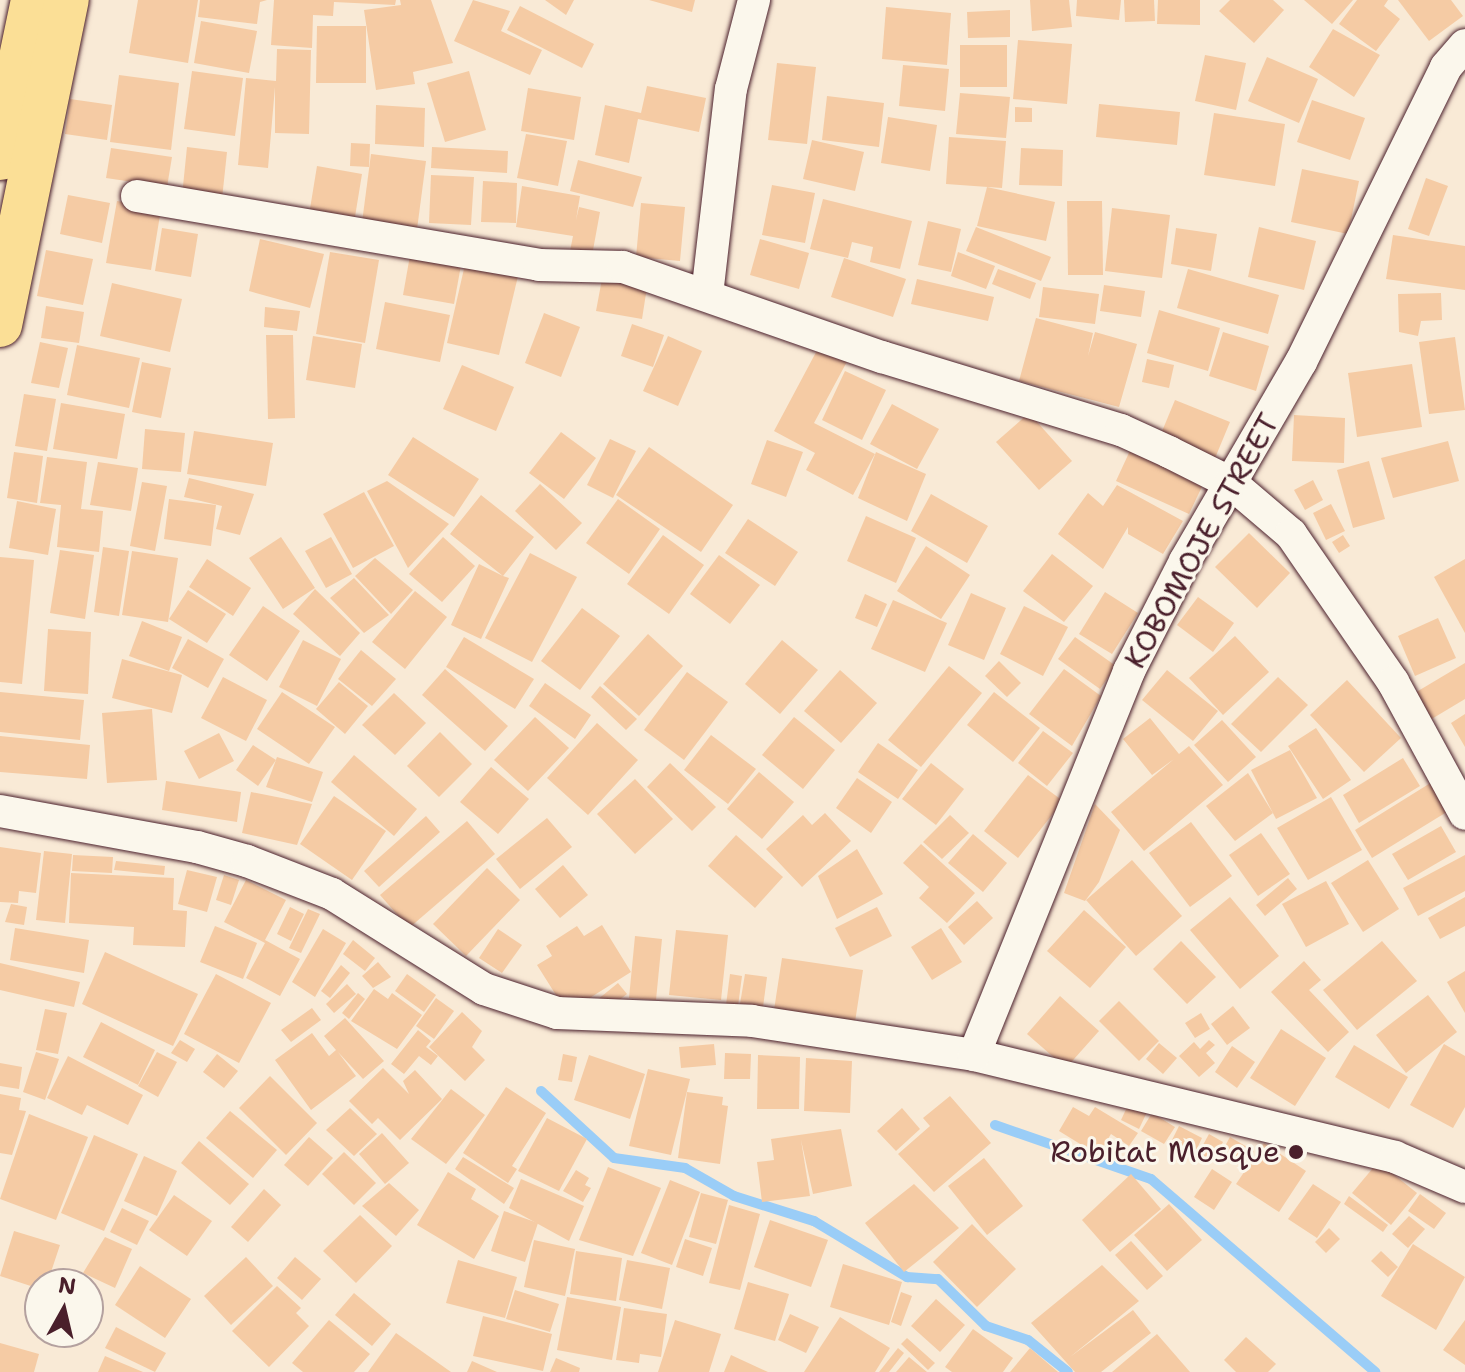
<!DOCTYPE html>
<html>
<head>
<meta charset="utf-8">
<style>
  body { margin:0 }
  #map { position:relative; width:1465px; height:1372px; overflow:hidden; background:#f9ead6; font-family:"Shantell Sans",sans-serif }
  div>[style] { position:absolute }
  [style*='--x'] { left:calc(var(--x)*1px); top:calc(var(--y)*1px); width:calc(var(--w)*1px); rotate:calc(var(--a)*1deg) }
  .stream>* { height:10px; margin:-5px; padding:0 5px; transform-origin:5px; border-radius:5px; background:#9acdf7 }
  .building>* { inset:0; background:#f5cba4 }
  .roads { filter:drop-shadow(0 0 2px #4a1f2b) drop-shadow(0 0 2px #4a1f2b) }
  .minor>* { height:32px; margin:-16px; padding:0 16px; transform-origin:16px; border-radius:16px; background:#fbf7ec }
  .trunk>* { height:44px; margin:-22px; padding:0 22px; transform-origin:22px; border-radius:22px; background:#fbdf96 }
  .dots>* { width:22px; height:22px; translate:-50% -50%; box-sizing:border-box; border:4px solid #fbf7ec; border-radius:50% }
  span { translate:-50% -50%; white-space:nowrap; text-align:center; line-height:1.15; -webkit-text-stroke:6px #fbf7ec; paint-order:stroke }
  .street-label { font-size:30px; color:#4a1f2b }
  .poi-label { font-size:30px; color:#4a1f2b }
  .right { translate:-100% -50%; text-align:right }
  .north { position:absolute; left:24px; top:1268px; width:80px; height:80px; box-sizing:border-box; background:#fbf7ec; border:2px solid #b4a19f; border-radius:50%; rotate:8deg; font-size:22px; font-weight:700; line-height:32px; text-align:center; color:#4a1f2b }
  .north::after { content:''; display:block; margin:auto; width:28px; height:36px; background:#4a1f2b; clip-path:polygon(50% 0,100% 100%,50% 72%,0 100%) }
</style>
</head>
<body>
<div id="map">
  <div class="stream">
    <i style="--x:541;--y:1091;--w:99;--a:42.5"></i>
    <i style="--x:614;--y:1158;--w:72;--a:8"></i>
    <i style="--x:685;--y:1168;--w:56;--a:29.7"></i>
    <i style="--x:734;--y:1196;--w:84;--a:17.4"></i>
    <i style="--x:814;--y:1221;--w:109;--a:31.1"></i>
    <i style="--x:907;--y:1277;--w:31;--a:4"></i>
    <i style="--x:938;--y:1279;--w:67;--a:44.4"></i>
    <i style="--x:986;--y:1326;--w:44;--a:18.4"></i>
    <i style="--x:1028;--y:1340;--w:51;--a:38.7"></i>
    <i style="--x:995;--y:1125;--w:165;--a:19.1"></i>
    <i style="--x:1151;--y:1179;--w:296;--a:40.7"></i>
  </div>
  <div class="building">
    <i style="clip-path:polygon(138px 0,198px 0,188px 63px,129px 53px)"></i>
    <i style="clip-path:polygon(200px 0,267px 0,260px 2px,257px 24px,198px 17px)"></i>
    <i style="clip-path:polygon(274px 0,396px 0,395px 5px,334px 2px,333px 16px,313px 15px,312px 48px,271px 45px)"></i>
    <i style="clip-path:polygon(400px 0,431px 0,453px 63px,413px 72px,415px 84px,376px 90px,364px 10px,401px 5px)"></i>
    <i style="clip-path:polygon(473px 0,510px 11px,501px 31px,542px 50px,530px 75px,454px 41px)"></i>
    <i style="clip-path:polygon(545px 0,574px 0,566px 15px)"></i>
    <i style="clip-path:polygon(649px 0,695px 0,692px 12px)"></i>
    <i style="clip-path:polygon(1030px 0,1069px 0,1072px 27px,1032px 31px)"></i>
    <i style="clip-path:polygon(1077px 0,1121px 0,1119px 20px,1076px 16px)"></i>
    <i style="clip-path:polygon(1124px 0,1154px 0,1155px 21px,1125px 22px)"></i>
    <i style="clip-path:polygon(1158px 0,1200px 0,1200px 25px,1157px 24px)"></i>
    <i style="clip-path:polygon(1230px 0,1273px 0,1284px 10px,1254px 43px,1219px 11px)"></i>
    <i style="clip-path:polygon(1304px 0,1353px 0,1332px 24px)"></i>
    <i style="clip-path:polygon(1357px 0,1388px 0,1384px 6px,1400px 19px,1376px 51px,1339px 24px)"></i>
    <i style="clip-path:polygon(1398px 0,1451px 0,1463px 16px,1429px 41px)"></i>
    <i style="clip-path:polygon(520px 6px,594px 44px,582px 68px,507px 30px)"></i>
    <i style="clip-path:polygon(886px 7px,951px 13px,947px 65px,882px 59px)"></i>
    <i style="clip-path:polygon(1010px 10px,1010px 37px,968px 38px,967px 12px)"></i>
    <i style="clip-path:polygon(201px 21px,257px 31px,249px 73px,194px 63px)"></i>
    <i style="clip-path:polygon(317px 26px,366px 26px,366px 83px,316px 83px)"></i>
    <i style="clip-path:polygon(1333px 29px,1380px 55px,1354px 97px,1309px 67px)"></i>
    <i style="clip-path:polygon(1018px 40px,1072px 44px,1067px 104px,1013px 99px)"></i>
    <i style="clip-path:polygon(960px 45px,1007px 45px,1007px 87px,960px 87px)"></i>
    <i style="clip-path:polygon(277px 49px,311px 50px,309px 134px,275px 133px,275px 87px,268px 168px,238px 165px,246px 78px,276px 81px)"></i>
    <i style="clip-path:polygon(1205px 55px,1246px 63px,1236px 110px,1195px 101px)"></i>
    <i style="clip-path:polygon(1267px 57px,1318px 79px,1299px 123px,1248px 101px)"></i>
    <i style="clip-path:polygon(777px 63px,816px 67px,807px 144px,768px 140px)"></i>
    <i style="clip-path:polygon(903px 65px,949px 69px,945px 111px,899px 106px)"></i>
    <i style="clip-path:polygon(192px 71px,243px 78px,235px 136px,184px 129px)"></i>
    <i style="clip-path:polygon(469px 71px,486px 130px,445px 142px,427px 83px)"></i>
    <i style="clip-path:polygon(119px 75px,179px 83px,171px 150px,110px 142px)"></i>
    <i style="clip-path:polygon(647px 86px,706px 98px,699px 132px,638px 119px,629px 163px,595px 155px,605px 105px,641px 113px)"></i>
    <i style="clip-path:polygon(528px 88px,581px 97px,574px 140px,521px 131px)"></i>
    <i style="clip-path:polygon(960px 93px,1010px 97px,1006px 138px,956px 134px)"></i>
    <i style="clip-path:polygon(827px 96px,884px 103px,879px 147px,822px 140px)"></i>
    <i style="clip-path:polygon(70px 99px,112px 105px,107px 140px,65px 134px)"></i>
    <i style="clip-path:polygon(1312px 100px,1365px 118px,1350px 160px,1297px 142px)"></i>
    <i style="clip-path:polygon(1099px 104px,1180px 112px,1177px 145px,1096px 137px)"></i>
    <i style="clip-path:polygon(376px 105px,425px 108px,424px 147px,375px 144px)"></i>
    <i style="clip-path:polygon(1015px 107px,1032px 108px,1032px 122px,1015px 122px)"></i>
    <i style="clip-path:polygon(1214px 113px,1285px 124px,1275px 186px,1204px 175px)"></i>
    <i style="clip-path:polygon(888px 117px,937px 125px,930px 171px,881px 163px)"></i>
    <i style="clip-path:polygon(526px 134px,567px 141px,558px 186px,517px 178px)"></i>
    <i style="clip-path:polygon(949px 137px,1006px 141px,1002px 188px,946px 184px)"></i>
    <i style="clip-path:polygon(812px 140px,864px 152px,855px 191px,803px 179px)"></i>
    <i style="clip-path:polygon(351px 143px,370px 144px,369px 167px,350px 166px)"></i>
    <i style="clip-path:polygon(187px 147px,227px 152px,222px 199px,182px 196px)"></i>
    <i style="clip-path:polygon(432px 147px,508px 151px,507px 173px,431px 168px)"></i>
    <i style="clip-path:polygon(111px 148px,172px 157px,167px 187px,106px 178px)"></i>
    <i style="clip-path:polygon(1021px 148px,1063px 150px,1062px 186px,1019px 185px)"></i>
    <i style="clip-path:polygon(371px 154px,426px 161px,416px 237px,361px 230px)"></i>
    <i style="clip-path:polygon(578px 160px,642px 177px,633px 207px,570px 191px)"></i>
    <i style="clip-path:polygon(317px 166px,362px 174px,353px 229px,308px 221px)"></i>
    <i style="clip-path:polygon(1302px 169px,1359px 181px,1348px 234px,1291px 222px)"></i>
    <i style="clip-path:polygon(431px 175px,474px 177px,471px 225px,429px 223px)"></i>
    <i style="clip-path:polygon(1426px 178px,1448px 186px,1429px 236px,1408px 229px)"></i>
    <i style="clip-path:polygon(483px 181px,517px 183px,516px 223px,481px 222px)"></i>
    <i style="clip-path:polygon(772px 185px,815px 193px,805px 243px,762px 235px)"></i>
    <i style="clip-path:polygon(522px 186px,580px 196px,576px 220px,579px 207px,600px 212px,591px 261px,569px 256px,573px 236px,516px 227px)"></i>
    <i style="clip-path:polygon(987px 187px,1055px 202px,1046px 241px,977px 226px)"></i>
    <i style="clip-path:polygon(68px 195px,110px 203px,102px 243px,60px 234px)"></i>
    <i style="clip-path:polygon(823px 199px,912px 221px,900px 269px,870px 262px,873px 247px,852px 242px,848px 258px,810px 249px)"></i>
    <i style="clip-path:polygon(117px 201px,161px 209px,151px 270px,106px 263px)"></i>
    <i style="clip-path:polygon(1067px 201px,1102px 201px,1103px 275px,1068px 275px)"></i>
    <i style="clip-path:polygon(641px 203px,685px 207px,680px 261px,636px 257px)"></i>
    <i style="clip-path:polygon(1112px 208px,1170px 215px,1162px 278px,1105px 271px)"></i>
    <i style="clip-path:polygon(928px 221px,961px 229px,951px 272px,918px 265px)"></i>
    <i style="clip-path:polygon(976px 227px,1051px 257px,1041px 281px,966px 251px)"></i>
    <i style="clip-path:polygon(1259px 227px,1316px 241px,1304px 290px,1248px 277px)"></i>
    <i style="clip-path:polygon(162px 228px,198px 234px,191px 277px,155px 271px)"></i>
    <i style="clip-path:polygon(1176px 228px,1217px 234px,1211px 271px,1171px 264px)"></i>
    <i style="clip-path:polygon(1393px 235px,1465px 246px,1465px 290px,1386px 279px)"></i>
    <i style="clip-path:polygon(260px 239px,324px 254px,310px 308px,249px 291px)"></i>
    <i style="clip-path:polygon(760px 239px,809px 253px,799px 289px,750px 275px)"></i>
    <i style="clip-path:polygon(412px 244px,463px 254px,454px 304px,403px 295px)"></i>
    <i style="clip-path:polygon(46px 250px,93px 259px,83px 305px,37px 296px)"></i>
    <i style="clip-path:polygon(330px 252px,379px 260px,365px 343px,316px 334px)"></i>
    <i style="clip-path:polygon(958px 252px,995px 266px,986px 289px,951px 276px)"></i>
    <i style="clip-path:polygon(844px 258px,906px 279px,893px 317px,831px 297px)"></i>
    <i style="clip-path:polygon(466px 260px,519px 272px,499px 355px,447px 343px)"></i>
    <i style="clip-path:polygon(998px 269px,1036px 283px,1030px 299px,992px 284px)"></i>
    <i style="clip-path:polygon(1188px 269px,1279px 295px,1268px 334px,1177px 308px)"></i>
    <i style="clip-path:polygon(602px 279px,647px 287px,642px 319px,596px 311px)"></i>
    <i style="clip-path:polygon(917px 279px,994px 297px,988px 321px,911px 304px)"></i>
    <i style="clip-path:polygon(112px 283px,182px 299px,170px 352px,100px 336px)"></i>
    <i style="clip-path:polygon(1104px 285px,1145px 291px,1141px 317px,1100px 311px)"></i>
    <i style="clip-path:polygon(1043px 287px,1099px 294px,1095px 324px,1039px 317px)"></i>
    <i style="clip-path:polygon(1441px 293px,1442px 320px,1421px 321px,1418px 336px,1399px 332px,1398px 294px)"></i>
    <i style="clip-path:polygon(385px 302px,450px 315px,440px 362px,376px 349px)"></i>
    <i style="clip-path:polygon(46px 306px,84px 312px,79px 343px,41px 338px)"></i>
    <i style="clip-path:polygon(265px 307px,300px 311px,297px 331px,264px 327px)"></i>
    <i style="clip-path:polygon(1159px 310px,1220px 328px,1208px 371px,1147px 353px)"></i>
    <i style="clip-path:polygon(544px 313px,580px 327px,561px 377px,525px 363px)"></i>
    <i style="clip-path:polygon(1036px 318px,1093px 333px,1088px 356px,1095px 332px,1137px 344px,1119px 407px,1019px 381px)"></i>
    <i style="clip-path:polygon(632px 324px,664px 335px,653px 367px,621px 356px)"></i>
    <i style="clip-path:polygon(1223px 332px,1269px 346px,1256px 391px,1209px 376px)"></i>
    <i style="clip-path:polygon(266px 335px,293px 335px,295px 418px,268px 419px)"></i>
    <i style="clip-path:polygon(313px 336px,362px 344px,355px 388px,306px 380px)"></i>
    <i style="clip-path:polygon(668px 336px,702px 351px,678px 406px,643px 391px)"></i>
    <i style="clip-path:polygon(1455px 337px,1465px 410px,1429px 414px,1419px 342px)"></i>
    <i style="clip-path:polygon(822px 341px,850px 356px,814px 423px,875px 454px,853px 495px,806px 470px,815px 453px,774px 431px)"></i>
    <i style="clip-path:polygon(40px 342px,68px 348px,59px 388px,31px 383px)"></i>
    <i style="clip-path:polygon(77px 345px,140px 358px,129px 408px,67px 395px)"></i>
    <i style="clip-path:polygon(1147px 359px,1174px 365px,1169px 388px,1142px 382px)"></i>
    <i style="clip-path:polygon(142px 362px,171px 368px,161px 418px,132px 412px)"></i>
    <i style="clip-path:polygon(1412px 364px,1422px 427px,1357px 437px,1348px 373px)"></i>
    <i style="clip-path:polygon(462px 365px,514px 387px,496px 431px,443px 409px)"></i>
    <i style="clip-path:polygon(845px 371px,886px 390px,862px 440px,822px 420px)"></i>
    <i style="clip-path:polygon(24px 394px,56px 399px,47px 451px,15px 446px)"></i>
    <i style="clip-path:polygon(1175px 400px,1230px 422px,1213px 463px,1158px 441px)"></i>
    <i style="clip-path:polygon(61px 403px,125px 414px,117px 459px,53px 449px)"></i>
    <i style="clip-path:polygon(892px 404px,939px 429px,917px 469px,870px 444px)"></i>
    <i style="clip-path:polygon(1029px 413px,1072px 461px,1039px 490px,996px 442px)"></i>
    <i style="clip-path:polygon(1294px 415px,1345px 418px,1344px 463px,1292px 461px)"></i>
    <i style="clip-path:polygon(145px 429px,185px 433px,181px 472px,142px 469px)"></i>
    <i style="clip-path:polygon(194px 431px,273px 443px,266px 486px,187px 474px)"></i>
    <i style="clip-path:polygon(561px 432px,596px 458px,564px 499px,529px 473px)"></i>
    <i style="clip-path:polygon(413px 437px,479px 479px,454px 517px,388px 475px)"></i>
    <i style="clip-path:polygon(610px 439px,636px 451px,613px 498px,587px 485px)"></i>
    <i style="clip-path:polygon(767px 440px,803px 452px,786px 497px,751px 484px)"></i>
    <i style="clip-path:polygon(1448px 441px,1459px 481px,1393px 498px,1381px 458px)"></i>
    <i style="clip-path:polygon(1134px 442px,1207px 476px,1189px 514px,1116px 481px)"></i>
    <i style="clip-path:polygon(649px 447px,733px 505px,701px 552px,616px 495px)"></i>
    <i style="clip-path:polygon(14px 452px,43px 456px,37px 503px,7px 498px)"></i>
    <i style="clip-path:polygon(876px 452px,926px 474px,907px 521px,858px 498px)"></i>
    <i style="clip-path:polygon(47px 457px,87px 462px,81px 509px,103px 511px,99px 552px,57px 547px,61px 505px,40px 503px)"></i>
    <i style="clip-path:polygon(1369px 461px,1385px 519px,1353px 528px,1337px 470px)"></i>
    <i style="clip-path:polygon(98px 462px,138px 468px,131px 511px,90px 505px)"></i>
    <i style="clip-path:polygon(189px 478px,254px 494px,240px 535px,216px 529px,222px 506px,184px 497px)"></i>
    <i style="clip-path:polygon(1313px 480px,1323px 500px,1305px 510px,1294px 490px)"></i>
    <i style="clip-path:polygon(387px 481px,449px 524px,408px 568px,367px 491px)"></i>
    <i style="clip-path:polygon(142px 482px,167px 486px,155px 551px,130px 546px)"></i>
    <i style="clip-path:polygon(540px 484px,582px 523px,556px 550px,515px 511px)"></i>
    <i style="clip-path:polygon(1117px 485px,1183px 521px,1163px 554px,1128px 534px,1128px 527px,1103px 569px,1058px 534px,1088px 493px,1103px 506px)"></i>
    <i style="clip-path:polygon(364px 492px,394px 546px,353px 568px,323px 514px)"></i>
    <i style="clip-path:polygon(931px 494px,988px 526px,967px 563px,911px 531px)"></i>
    <i style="clip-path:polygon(481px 495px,534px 537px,503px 576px,509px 578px,481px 639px,451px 625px,479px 564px,503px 576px,450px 534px)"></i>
    <i style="clip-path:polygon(169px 499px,216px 505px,211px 546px,164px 539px)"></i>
    <i style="clip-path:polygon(618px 499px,660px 529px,629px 574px,586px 543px)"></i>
    <i style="clip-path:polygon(17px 501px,56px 509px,48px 555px,9px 548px)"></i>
    <i style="clip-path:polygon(1331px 504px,1345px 531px,1326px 540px,1313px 513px)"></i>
    <i style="clip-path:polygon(866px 516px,916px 538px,896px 583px,847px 561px)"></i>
    <i style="clip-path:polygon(748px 519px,798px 552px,775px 586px,725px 553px)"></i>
    <i style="clip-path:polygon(1249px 533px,1290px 573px,1257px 608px,1215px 567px)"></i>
    <i style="clip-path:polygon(663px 535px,704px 565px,669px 614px,627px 584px)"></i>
    <i style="clip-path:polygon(1343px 535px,1350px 546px,1339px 553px,1332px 542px)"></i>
    <i style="clip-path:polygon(281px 537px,315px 588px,283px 609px,249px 558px)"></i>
    <i style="clip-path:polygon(331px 537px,352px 574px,326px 588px,305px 551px)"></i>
    <i style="clip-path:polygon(443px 537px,475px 566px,442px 602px,409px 574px)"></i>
    <i style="clip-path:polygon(926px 546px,970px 575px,941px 619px,897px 591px)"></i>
    <i style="clip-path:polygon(103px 547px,129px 551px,119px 616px,94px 612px)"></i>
    <i style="clip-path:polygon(60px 550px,94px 555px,85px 619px,50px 613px)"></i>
    <i style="clip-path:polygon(132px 551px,178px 558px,168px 622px,122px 615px)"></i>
    <i style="clip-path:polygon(530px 553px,577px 577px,532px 662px,485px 638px)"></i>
    <i style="clip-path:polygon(1052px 554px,1093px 586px,1064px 622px,1023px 591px)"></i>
    <i style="clip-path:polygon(719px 555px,760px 585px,730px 624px,690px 594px)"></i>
    <i style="clip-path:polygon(0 557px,34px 560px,22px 684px,0 682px)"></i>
    <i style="clip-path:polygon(375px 558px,413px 590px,391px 614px,355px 576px)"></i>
    <i style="clip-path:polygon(207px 559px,251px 588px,233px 616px,189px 587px)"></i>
    <i style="clip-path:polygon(1465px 559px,1465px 633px,1434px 577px)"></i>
    <i style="clip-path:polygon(354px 578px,389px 615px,364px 633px,330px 598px)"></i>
    <i style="clip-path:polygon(315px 589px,360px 633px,340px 656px,293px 614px)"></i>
    <i style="clip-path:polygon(188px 590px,226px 614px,207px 643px,169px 619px)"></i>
    <i style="clip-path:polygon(415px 591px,447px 617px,405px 669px,372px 642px)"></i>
    <i style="clip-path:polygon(1105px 592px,1138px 613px,1112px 654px,1079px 634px)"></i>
    <i style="clip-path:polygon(971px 593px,1006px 608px,984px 660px,948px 645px)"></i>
    <i style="clip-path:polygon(865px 594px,887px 604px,877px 627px,855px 618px)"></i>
    <i style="clip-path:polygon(1198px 597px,1234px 623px,1213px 652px,1177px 625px)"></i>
    <i style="clip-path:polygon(893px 600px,947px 623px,925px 672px,871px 649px)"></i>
    <i style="clip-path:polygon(263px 606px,300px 631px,267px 681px,229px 655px)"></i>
    <i style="clip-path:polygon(1024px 606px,1068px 627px,1043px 676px,1000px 654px)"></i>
    <i style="clip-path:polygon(582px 608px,620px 636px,580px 690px,541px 661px)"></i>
    <i style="clip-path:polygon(1438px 618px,1456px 658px,1415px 676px,1398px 636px)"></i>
    <i style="clip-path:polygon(142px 621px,182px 637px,169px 671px,129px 656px)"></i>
    <i style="clip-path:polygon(48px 629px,91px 632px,88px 694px,44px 691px)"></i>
    <i style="clip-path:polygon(648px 634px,683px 666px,639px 716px,603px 684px)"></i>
    <i style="clip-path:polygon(1235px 636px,1269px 672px,1223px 715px,1189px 678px)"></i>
    <i style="clip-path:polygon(464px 637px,534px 679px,515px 709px,446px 667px)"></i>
    <i style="clip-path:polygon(1075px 637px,1116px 666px,1100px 689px,1058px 659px)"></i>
    <i style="clip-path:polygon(188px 639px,224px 659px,208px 688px,172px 668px)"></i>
    <i style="clip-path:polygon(303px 640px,341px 659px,317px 706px,279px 687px)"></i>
    <i style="clip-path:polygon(782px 640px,818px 670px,780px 714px,745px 684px)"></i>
    <i style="clip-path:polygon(361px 650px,396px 679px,372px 706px,338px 679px)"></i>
    <i style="clip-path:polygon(122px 659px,182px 675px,172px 713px,112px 698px)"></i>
    <i style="clip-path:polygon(999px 661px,1021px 683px,1007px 697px,985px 676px)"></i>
    <i style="clip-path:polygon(1465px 663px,1465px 699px,1430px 720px,1413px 694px)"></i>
    <i style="clip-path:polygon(949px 666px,982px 693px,921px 767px,888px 740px)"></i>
    <i style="clip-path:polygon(445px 669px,508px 726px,485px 751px,422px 695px)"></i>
    <i style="clip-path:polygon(1064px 669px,1101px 696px,1072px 746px,1029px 714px)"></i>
    <i style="clip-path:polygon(840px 670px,877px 703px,841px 743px,804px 711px)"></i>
    <i style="clip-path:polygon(1167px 670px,1218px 711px,1193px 741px,1142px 700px)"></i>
    <i style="clip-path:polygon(687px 672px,728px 702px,684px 760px,644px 730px)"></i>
    <i style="clip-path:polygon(223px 677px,267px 700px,246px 741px,201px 718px)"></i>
    <i style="clip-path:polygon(1278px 677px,1308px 705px,1261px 752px,1231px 724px)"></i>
    <i style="clip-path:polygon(1347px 680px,1401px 738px,1364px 772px,1310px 715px)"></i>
    <i style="clip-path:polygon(339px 682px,368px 706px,345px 734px,316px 709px)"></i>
    <i style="clip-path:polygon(545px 683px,591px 715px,575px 739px,529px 706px)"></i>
    <i style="clip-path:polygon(600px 686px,637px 719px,626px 730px,591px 697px)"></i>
    <i style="clip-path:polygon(0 692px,84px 700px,80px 740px,0 732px)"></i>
    <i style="clip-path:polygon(282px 692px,335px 727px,309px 764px,257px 729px)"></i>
    <i style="clip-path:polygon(994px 692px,1040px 728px,1013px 762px,967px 725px)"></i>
    <i style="clip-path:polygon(394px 693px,426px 723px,395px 755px,362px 725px)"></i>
    <i style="clip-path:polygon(152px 709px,157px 780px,107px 783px,102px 713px)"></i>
    <i style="clip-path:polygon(1465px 714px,1465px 747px,1451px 723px)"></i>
    <i style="clip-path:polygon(535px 717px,569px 748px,528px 791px,494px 760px)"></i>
    <i style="clip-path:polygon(794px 717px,835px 750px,803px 789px,762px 755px)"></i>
    <i style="clip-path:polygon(1150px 718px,1179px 754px,1189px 746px,1223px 785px,1144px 851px,1111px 812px,1174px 759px,1152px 775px,1123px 739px)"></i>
    <i style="clip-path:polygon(1222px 720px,1256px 757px,1228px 782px,1194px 745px)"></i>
    <i style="clip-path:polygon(597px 723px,638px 760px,588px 815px,547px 778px)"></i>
    <i style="clip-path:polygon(1316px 728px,1351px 780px,1323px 799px,1288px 746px)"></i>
    <i style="clip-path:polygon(1043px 731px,1073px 753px,1047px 786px,1018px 763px)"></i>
    <i style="clip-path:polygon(440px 732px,472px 764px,439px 797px,407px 766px)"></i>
    <i style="clip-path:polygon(219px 733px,234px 761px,199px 779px,184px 751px)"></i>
    <i style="clip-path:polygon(711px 735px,756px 769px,728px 804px,684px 770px)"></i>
    <i style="clip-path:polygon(0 736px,90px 745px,87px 779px,0 772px)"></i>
    <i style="clip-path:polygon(878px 743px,918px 770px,898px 799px,858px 772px)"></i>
    <i style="clip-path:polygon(253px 745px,276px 760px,258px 786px,236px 770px)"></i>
    <i style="clip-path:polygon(1290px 750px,1317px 798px,1276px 819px,1251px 770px)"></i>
    <i style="clip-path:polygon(354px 755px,417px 809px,394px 836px,331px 782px)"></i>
    <i style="clip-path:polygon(277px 757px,323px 772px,312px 802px,266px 787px)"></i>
    <i style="clip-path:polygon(1403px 758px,1420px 786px,1359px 823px,1343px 795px)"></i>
    <i style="clip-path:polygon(670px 763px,716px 807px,692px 831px,647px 787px)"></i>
    <i style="clip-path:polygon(931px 763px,964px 789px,936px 825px,902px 799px)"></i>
    <i style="clip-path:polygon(491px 767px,529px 799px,498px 834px,460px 802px)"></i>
    <i style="clip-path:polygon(759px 772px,794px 802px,762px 839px,727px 809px)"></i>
    <i style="clip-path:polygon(1248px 773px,1273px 813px,1235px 841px,1206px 806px)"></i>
    <i style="clip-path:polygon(1028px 775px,1063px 801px,1018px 858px,984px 831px)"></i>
    <i style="clip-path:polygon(857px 778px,892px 802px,871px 833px,836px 808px)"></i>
    <i style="clip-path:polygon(635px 779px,673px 819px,635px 854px,597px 814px)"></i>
    <i style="clip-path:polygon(166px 781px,241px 792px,237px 822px,162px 810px)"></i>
    <i style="clip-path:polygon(1432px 782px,1450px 810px,1372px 858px,1355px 830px)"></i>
    <i style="clip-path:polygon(251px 792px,312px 804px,297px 845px,242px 833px)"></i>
    <i style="clip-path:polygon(334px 796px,386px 831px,352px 880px,300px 844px)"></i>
    <i style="clip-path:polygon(1331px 797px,1362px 850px,1308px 880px,1277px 828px)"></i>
    <i style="clip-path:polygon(1095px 804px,1120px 830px,1099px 882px,1085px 901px,1064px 893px)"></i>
    <i style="clip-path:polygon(825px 813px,851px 841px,802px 887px,766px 849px,803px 815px,812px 825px)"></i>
    <i style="clip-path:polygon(950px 815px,969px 833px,942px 859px,923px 842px)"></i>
    <i style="clip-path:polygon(426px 816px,440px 832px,379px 887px,364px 871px)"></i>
    <i style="clip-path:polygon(547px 818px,572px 847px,520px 889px,496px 859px)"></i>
    <i style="clip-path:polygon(467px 821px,495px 854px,409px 928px,380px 895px)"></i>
    <i style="clip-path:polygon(1191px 822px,1232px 876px,1190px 907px,1149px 853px)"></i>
    <i style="clip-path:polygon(1441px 826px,1456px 852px,1408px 880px,1392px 854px)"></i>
    <i style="clip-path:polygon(1261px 833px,1290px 874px,1258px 896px,1229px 855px)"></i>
    <i style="clip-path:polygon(973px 834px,1007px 863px,983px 892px,948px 863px)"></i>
    <i style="clip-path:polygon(736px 835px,783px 877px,755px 908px,708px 866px)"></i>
    <i style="clip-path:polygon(921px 844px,975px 893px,947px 923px,919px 898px,929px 887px,903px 863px)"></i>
    <i style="clip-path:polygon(0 847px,41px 853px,36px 893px,19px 891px,18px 903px,0 902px)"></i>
    <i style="clip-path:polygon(857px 849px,883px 894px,837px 919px,818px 876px)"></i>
    <i style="clip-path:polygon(44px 851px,72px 854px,65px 923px,36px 920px)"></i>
    <i style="clip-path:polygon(73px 855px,113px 857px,112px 873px,72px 871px)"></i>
    <i style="clip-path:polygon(1465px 855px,1465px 891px,1418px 916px,1403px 888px)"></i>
    <i style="clip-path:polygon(1132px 860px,1182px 916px,1136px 956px,1086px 900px)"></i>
    <i style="clip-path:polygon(1368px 860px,1399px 909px,1363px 932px,1331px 883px)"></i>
    <i style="clip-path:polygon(116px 861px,165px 866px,164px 875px,114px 870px)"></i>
    <i style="clip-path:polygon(563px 865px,588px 895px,560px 918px,535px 889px)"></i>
    <i style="clip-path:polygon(487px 868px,520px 900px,466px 956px,433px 924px)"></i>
    <i style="clip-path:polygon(187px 870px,217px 877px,207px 912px,178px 904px)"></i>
    <i style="clip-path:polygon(71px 873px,174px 878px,173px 910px,187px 911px,185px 947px,133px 945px,134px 927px,69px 923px)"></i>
    <i style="clip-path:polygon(224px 875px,239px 880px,231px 905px,216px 900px)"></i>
    <i style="clip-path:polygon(1288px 878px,1297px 889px,1265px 916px,1256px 905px)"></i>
    <i style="clip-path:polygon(246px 880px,286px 900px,265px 940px,300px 959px,280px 996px,246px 978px,265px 943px,224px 922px)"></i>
    <i style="clip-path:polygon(1326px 881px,1349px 924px,1306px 947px,1282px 904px)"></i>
    <i style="clip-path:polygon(1230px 897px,1279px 956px,1240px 989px,1190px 930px)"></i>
    <i style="clip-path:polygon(1465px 897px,1465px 926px,1440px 939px,1428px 918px)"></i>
    <i style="clip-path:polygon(977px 901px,993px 918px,964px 945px,948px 927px)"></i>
    <i style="clip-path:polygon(11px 904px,27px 907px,24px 925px,5px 922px)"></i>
    <i style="clip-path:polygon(290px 907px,304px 914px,291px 941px,277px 934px)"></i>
    <i style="clip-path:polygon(877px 907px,892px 936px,850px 957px,835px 928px)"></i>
    <i style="clip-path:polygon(308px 909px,320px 914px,301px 953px,289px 948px)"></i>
    <i style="clip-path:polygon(1084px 910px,1126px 947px,1090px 988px,1047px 951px)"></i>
    <i style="clip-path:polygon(602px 925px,631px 972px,577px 1006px,571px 997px,561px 1003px,537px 965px,552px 956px,546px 946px,577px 926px,584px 936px)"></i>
    <i style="clip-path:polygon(215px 926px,257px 943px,243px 979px,200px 962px)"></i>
    <i style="clip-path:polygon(15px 928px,89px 940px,84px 973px,10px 960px)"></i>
    <i style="clip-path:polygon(941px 928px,962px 962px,932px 980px,911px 947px)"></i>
    <i style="clip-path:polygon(323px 929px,346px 943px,315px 997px,292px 982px)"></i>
    <i style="clip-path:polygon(498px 929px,522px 945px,502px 973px,479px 958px)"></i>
    <i style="clip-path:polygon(676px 930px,728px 935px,721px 1000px,669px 995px)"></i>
    <i style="clip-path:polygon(635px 936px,662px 939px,656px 1000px,629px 998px)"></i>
    <i style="clip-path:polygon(353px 940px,375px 958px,365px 971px,343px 954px)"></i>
    <i style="clip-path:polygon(1181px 941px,1216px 977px,1187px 1004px,1153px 969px)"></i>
    <i style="clip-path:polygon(1382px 941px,1417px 981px,1357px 1030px,1323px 990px)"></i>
    <i style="clip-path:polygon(105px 952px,198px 994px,173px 1046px,82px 1004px)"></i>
    <i style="clip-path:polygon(782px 958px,863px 970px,855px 1022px,774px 1010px)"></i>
    <i style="clip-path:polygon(1304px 961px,1321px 980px,1309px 990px,1349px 1032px,1328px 1052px,1271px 992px)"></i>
    <i style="clip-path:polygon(378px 962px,391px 977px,373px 988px,362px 976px)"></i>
    <i style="clip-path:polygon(0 963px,80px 982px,74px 1007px,0 990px)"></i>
    <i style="clip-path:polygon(341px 965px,350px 973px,330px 998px,321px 991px)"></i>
    <i style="clip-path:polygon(1465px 971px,1465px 1013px,1447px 982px)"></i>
    <i style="clip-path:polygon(216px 974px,271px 1003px,239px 1063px,184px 1034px)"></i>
    <i style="clip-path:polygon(407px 974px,436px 995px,424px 1012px,395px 991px)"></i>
    <i style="clip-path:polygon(730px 974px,742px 976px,738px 1006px,726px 1005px)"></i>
    <i style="clip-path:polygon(745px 974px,767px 977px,763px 1007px,740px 1004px)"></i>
    <i style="clip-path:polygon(618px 983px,627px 994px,605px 1011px,597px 1000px)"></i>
    <i style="clip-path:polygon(347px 984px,356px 994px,334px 1013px,326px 1004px)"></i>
    <i style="clip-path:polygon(374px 989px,388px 999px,392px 993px,422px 1015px,397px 1049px,351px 1021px)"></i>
    <i style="clip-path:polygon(358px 993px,365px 999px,349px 1019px,342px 1013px)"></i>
    <i style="clip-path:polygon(1428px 995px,1457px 1032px,1406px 1073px,1376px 1035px)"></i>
    <i style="clip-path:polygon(1060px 996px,1099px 1031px,1066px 1068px,1027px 1034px)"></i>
    <i style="clip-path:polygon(436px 998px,454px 1011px,434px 1039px,416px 1026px)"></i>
    <i style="clip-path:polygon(1119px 1001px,1159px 1041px,1139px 1061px,1099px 1021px)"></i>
    <i style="clip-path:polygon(1233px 1006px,1250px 1028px,1227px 1045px,1211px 1024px)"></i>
    <i style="clip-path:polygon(312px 1008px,321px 1020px,291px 1042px,281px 1030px)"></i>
    <i style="clip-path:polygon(45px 1009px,67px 1013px,58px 1054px,36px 1050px)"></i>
    <i style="clip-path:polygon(462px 1012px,482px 1031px,472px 1047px,485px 1060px,465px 1081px,429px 1047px)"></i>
    <i style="clip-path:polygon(1201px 1013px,1210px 1029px,1195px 1038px,1185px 1023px)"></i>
    <i style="clip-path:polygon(345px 1018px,384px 1061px,363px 1079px,338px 1052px,356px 1076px,311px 1110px,275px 1060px,312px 1033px,329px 1056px,336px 1050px,324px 1036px)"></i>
    <i style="clip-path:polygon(101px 1022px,155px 1050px,138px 1085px,83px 1057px)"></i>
    <i style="clip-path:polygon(1281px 1029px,1326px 1058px,1295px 1106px,1250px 1078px)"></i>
    <i style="clip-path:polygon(418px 1030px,431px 1041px,426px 1047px,438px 1056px,431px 1065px,419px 1056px,404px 1074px,391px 1064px)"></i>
    <i style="clip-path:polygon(180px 1040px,195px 1049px,187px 1062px,171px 1053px)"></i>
    <i style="clip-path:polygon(1209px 1040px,1215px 1045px,1206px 1053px,1215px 1063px,1199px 1077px,1179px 1056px,1194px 1042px,1200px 1049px)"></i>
    <i style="clip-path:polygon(1159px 1043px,1177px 1058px,1163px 1074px,1146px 1059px)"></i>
    <i style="clip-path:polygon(714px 1044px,716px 1065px,681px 1068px,679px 1047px)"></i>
    <i style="clip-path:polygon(1444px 1044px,1465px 1056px,1465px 1107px,1453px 1128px,1410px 1105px)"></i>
    <i style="clip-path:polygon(1354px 1045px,1408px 1077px,1389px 1109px,1335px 1077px)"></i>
    <i style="clip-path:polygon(1232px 1046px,1255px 1062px,1237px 1088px,1215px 1072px)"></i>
    <i style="clip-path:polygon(36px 1052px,59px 1059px,45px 1100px,23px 1092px)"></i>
    <i style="clip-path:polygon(157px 1052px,177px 1062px,158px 1097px,138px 1086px)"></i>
    <i style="clip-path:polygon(725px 1053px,751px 1054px,750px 1079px,724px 1079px)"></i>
    <i style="clip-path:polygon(217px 1054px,238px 1071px,224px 1088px,203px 1072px)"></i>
    <i style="clip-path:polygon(563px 1054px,577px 1057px,572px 1082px,558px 1080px)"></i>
    <i style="clip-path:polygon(589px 1055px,645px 1074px,630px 1119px,574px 1100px)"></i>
    <i style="clip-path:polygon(758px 1055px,800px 1057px,799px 1109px,757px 1109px)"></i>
    <i style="clip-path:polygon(68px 1056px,143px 1095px,128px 1125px,87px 1105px,82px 1115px,47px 1098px)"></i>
    <i style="clip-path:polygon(806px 1058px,852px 1061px,850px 1113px,804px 1111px)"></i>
    <i style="clip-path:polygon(0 1063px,22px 1067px,19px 1089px,0 1086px)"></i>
    <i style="clip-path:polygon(383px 1068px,409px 1094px,403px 1081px,415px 1070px,442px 1099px,400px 1140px,378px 1118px,372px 1124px,349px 1101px)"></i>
    <i style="clip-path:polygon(648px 1069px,690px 1079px,671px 1155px,629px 1146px)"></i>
    <i style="clip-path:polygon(270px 1076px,317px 1123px,286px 1155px,239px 1108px)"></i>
    <i style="clip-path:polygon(506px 1087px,546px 1113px,512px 1166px,517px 1169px,508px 1183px,463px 1153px)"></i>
    <i style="clip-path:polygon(451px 1089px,485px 1115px,446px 1164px,411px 1139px)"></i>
    <i style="clip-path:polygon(687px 1092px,723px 1097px,722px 1105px,728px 1106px,720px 1164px,678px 1158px)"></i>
    <i style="clip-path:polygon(0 1094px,21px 1098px,19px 1110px,26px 1111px,12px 1155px,0 1153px)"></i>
    <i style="clip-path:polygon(950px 1096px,991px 1143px,934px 1192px,898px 1154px,930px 1126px,923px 1118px)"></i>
    <i style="clip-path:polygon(1129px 1103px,1147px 1112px,1139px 1129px,1121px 1120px)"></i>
    <i style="clip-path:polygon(1073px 1107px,1089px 1116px,1095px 1107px,1138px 1133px,1129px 1146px,1111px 1134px,1098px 1155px,1059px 1131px)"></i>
    <i style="clip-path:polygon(350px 1108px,377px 1134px,354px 1156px,326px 1130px)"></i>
    <i style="clip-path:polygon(902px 1108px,920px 1129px,896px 1151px,877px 1131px)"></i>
    <i style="clip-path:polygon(230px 1111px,277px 1150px,253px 1178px,206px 1138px)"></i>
    <i style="clip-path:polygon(1152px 1113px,1175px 1127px,1164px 1144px,1141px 1131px)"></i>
    <i style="clip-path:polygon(29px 1114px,88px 1137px,56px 1220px,0 1199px)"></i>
    <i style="clip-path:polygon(547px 1118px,587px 1139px,559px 1191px,518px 1171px)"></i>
    <i style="clip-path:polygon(1179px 1126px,1202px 1138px,1192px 1159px,1168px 1148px)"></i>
    <i style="clip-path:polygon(841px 1129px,852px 1186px,813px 1194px,801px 1140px,810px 1196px,762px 1202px,757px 1162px,774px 1160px,771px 1139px)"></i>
    <i style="clip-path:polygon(382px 1133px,409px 1163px,385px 1184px,359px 1154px)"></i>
    <i style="clip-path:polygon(1209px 1134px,1223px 1142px,1212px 1162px,1198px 1154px)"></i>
    <i style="clip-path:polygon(94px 1135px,138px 1154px,104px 1231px,61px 1213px)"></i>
    <i style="clip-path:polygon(309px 1137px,333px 1158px,308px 1186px,284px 1165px)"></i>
    <i style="clip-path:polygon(1230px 1137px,1254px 1151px,1244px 1168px,1220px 1155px)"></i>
    <i style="clip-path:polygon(199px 1141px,249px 1184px,230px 1205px,181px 1163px)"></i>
    <i style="clip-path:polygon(1264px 1143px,1306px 1171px,1279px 1212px,1236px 1184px)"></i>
    <i style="clip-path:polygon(344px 1152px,376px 1183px,354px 1205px,322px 1174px)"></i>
    <i style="clip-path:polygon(144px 1156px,177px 1171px,157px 1216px,124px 1201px)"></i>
    <i style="clip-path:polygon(463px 1157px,514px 1188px,504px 1204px,455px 1169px)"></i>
    <i style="clip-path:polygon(984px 1158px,1023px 1206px,987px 1235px,948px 1186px)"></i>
    <i style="clip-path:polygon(1378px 1162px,1417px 1193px,1391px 1225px,1352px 1193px)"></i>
    <i style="clip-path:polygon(608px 1167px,661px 1188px,633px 1256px,579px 1240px)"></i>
    <i style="clip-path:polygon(1212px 1169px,1232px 1182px,1214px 1210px,1194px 1197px)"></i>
    <i style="clip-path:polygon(576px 1170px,589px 1178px,585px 1185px,591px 1188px,583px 1202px,563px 1191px)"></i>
    <i style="clip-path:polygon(448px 1172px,476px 1189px,471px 1199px,499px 1216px,474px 1259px,417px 1225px)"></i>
    <i style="clip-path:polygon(1131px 1174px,1161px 1209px,1110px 1252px,1082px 1220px)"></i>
    <i style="clip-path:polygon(521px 1179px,584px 1206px,569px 1241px,509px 1208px)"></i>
    <i style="clip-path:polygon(670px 1180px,700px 1192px,672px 1265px,641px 1253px)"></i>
    <i style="clip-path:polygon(389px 1183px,419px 1210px,396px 1236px,362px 1206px)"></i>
    <i style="clip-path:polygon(914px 1184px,959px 1228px,904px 1272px,865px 1223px)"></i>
    <i style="clip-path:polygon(1313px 1184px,1341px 1202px,1317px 1238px,1288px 1219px)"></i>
    <i style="clip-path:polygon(264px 1189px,281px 1205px,248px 1242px,231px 1227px)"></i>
    <i style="clip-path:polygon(701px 1193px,728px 1200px,716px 1244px,689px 1237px)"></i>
    <i style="clip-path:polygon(1420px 1194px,1446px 1213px,1434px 1229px,1408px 1211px)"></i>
    <i style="clip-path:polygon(174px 1195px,212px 1221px,187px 1256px,149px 1230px)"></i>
    <i style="clip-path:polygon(1349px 1196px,1388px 1225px,1383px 1232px,1344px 1204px)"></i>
    <i style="clip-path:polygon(1169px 1204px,1202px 1240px,1167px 1271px,1134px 1235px)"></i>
    <i style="clip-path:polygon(729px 1205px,760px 1214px,740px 1290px,709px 1283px)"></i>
    <i style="clip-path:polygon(122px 1208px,149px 1221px,137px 1245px,110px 1232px)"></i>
    <i style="clip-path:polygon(504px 1211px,538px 1223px,525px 1262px,491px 1251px)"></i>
    <i style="clip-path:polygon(360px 1215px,392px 1246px,356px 1283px,323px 1251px)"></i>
    <i style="clip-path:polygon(1409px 1216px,1425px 1229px,1408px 1248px,1392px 1234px)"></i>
    <i style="clip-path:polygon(770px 1220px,828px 1240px,811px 1287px,754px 1267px)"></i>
    <i style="clip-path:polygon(972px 1224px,1016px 1269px,977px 1307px,933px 1262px)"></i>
    <i style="clip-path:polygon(1329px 1228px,1340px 1239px,1326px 1253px,1315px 1242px)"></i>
    <i style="clip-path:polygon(14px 1231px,60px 1245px,47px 1284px,40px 1289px,0 1276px)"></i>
    <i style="clip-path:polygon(105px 1237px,132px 1249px,115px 1288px,83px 1273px)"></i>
    <i style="clip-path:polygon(685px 1239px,712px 1248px,703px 1276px,676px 1267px)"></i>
    <i style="clip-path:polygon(534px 1240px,575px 1249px,565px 1296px,524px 1287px)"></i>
    <i style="clip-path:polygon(1131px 1241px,1163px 1276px,1147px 1290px,1115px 1255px)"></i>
    <i style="clip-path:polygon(1413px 1244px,1465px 1277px,1436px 1330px,1381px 1296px)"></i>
    <i style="clip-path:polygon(576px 1251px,622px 1258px,616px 1301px,570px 1294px)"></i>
    <i style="clip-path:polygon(1381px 1251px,1398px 1267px,1388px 1277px,1371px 1261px)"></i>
    <i style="clip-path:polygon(246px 1257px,273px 1286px,231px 1325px,204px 1296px)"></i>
    <i style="clip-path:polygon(295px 1257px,321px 1279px,302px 1300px,277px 1278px)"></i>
    <i style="clip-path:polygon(458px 1260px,517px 1277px,505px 1318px,446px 1303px)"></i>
    <i style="clip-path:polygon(627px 1260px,670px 1268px,662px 1309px,619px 1300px)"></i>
    <i style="clip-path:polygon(843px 1264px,902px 1282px,889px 1325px,830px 1307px)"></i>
    <i style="clip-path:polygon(1102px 1265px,1139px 1301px,1070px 1357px,1133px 1310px,1151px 1333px,1101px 1372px,1075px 1372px,1031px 1323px)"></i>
    <i style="clip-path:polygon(140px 1266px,191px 1299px,165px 1338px,115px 1305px)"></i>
    <i style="clip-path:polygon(748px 1282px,789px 1294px,775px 1341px,734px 1329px)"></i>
    <i style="clip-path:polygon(277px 1286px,301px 1308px,296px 1313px,309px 1326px,269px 1367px,232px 1331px)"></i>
    <i style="clip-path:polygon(515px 1290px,559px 1304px,550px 1332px,506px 1319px)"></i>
    <i style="clip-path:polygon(901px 1292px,912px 1296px,901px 1326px,891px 1322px)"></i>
    <i style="clip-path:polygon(354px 1293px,391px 1324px,372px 1346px,335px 1315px)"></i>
    <i style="clip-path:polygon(567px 1297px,621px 1307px,612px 1360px,557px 1350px)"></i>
    <i style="clip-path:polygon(936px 1299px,965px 1325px,940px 1352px,911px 1326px)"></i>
    <i style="clip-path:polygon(624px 1308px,667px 1314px,661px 1357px,640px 1354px,639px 1363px,616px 1360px)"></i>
    <i style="clip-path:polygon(790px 1314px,819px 1327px,806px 1353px,778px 1340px)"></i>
    <i style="clip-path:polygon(483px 1316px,552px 1334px,543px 1371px,473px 1356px)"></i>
    <i style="clip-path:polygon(840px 1317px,890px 1348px,875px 1372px,804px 1372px)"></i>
    <i style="clip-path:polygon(329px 1320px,370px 1354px,354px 1372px,303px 1372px,292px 1363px)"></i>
    <i style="clip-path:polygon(675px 1320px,721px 1334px,709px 1372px,658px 1372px)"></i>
    <i style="clip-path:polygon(1465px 1320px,1465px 1365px,1443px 1350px)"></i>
    <i style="clip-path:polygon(116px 1327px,166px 1353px,155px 1372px,105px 1348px)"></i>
    <i style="clip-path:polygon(973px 1329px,1013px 1358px,1003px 1372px,952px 1372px,945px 1367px)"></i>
    <i style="clip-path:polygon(396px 1333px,451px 1372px,368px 1372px)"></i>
    <i style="clip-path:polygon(1157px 1334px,1190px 1372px,1112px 1372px)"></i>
    <i style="clip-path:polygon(1246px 1337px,1276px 1364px,1268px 1372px,1236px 1372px,1224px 1360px)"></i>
    <i style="clip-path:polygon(907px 1338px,935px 1363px,928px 1370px,901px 1344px)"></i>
    <i style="clip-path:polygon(0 1343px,39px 1354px,34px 1372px,0 1372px)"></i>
    <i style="clip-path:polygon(898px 1348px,904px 1353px,889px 1372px,879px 1372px)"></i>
    <i style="clip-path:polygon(1030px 1348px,1058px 1372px,1010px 1372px)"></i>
    <i style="clip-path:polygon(731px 1355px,768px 1372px,724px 1372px)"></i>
    <i style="clip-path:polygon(105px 1356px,143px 1372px,98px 1372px)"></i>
    <i style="clip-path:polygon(909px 1357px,927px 1372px,896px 1372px)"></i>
    <i style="clip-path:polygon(556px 1358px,580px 1368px,579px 1372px,550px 1372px)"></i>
    <i style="clip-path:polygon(472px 1361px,497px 1372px,467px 1372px)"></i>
  </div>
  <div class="roads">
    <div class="minor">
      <i style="--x:137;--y:196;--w:408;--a:9.7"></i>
      <i style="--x:539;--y:265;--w:84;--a:1.4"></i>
      <i style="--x:623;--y:267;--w:274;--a:19.2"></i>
      <i style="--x:882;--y:357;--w:250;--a:17"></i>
      <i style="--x:1121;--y:430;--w:53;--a:24.6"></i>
      <i style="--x:1169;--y:452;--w:69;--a:26.6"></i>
      <i style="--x:1231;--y:483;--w:79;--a:40.4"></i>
      <i style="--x:1291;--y:534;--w:180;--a:55.4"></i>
      <i style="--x:1393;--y:682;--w:150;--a:61.4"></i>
      <i style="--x:707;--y:295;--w:207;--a:-83.4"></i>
      <i style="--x:731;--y:89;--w:92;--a:-75.5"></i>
      <i style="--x:0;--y:811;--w:200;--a:10.4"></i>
      <i style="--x:197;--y:847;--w:52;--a:15.6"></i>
      <i style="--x:247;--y:861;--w:91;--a:21.2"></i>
      <i style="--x:332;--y:894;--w:179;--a:32"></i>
      <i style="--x:484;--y:989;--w:77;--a:18.2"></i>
      <i style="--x:557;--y:1013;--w:195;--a:2.3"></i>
      <i style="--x:752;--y:1021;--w:225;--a:8.7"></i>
      <i style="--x:974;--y:1055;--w:433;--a:13.6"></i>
      <i style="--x:1395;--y:1157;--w:76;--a:23.2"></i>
      <i style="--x:974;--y:1055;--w:414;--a:-68"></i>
      <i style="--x:1129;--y:671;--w:123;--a:-63"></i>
      <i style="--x:1185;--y:561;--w:230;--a:-59.8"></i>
      <i style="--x:1301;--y:362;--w:329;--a:-63.8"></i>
      <i style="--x:1446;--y:67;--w:29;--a:-49"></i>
    </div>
    <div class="trunk">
      <i style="--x:0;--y:158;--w:161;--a:-78.2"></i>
      <i style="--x:0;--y:325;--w:332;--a:-78.4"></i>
    </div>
  </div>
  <div class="dots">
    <i style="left:1296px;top:1152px;background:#4a1f2b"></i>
  </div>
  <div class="street-label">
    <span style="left:1202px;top:541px;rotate:-61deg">KOBOMOJE STREET</span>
  </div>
  <div class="poi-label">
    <span class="right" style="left:1280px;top:1152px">Robitat Mosque</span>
  </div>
  <div class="north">N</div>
</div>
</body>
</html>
